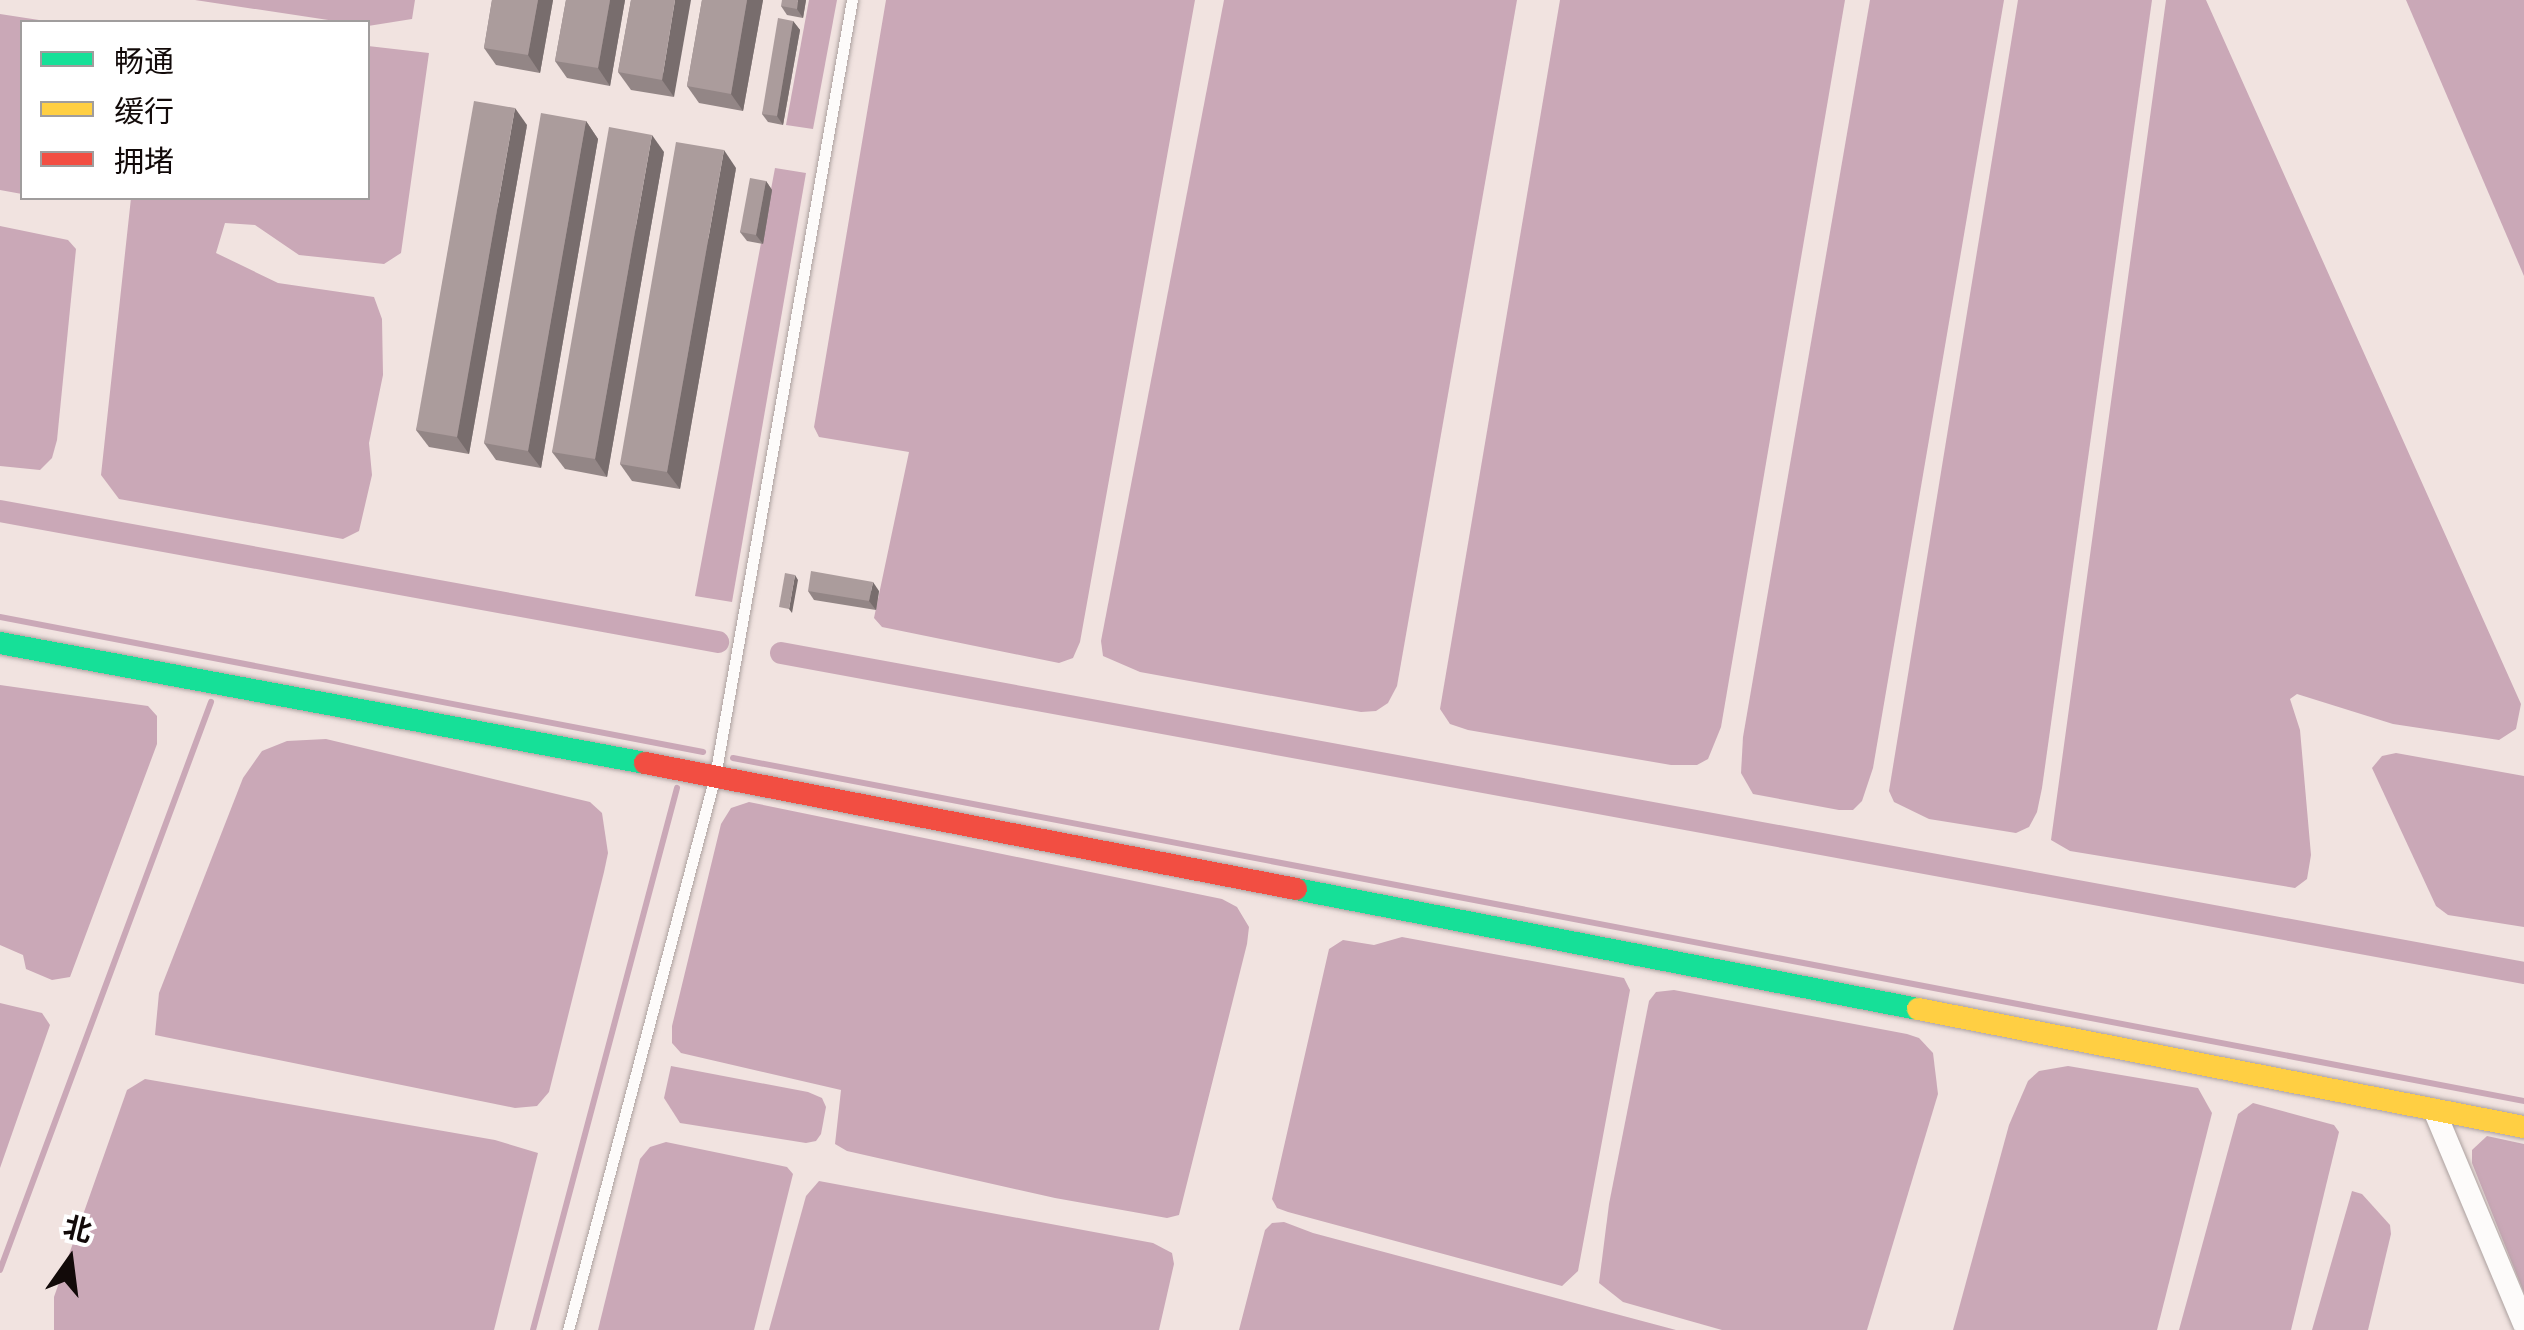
<!DOCTYPE html>
<html>
<head>
<meta charset="utf-8">
<style>
  body { margin:0 }
  #map { position:relative; width:2524px; height:1330px; overflow:hidden; background:#f1e3e0; font-family:"Sofia Sans Condensed","Noto Sans SC",sans-serif }
  div>[style] { position:absolute }
  [style*='--x'] { left:calc(var(--x)*1px); top:calc(var(--y)*1px); width:calc(var(--w)*1px); rotate:calc(var(--a)*1deg) }
  .water>* { inset:0; background:#caa8b7 }
  .stream>* { height:6px; margin:-3px; padding:0 3px; transform-origin:3px; border-radius:3px; background:#caa8b7 }
  .canal>* { height:22px; margin:-11px; padding:0 11px; transform-origin:11px; border-radius:11px; background:#caa8b7 }
  .roads { filter:drop-shadow(0 0 2px #aca19f) drop-shadow(0 0 2px #aca19f) }
  .lane>* { height:11px; margin:-5.5px; padding:0 5.5px; transform-origin:5.5px; border-radius:5.5px; background:#fdfbfa }
  .street>* { height:22px; margin:-11px; padding:0 11px; transform-origin:11px; border-radius:11px; background:#fdfbfa }
  .fast>* { height:22px; margin:-11px; padding:0 11px; transform-origin:11px; border-radius:11px; background:#16e098 }
  .slow>* { height:22px; margin:-11px; padding:0 11px; transform-origin:11px; border-radius:11px; background:#ffcf43 }
  .jam>* { height:22px; margin:-11px; padding:0 11px; transform-origin:11px; border-radius:11px; background:#f24e42 }
  .wall>* { inset:0; background:#938686 }
  .shaded-wall>* { inset:0; background:#786d6d }
  .building>* { inset:0; background:#ab9c9c }
  span { translate:-50% -50%; white-space:nowrap; text-align:center; line-height:1.15; -webkit-text-stroke:9px #fff; paint-order:stroke }
  .legend { position:absolute; left:20px; top:20px; width:350px; height:180px; box-sizing:border-box; background:#fff; border:2px solid #a09d9d; margin:0; padding:12px 18px; list-style:none; font-size:30px; color:#120a09 }
  .legend li { display:flex; align-items:center; gap:20px; height:50px }
  .legend b { width:50px; border:2px solid #a09d9d }
  .north { position:absolute; left:20px; top:1210px; width:100px; height:100px; -webkit-text-stroke:8px #fff; paint-order:stroke; rotate:14deg; font-size:28px; font-weight:700; line-height:40px; text-align:center; color:#120a09 }
  .north::after { content:''; display:block; margin:auto; width:35px; height:45px; background:#120a09; clip-path:polygon(50% 0,100% 100%,50% 72%,0 100%) }
</style>
</head>
<body>
<div id="map">
  <div class="water">
    <i style="clip-path:polygon(195px 0,415px 0,412px 19px,368px 26px)"></i>
    <i style="clip-path:polygon(809px 0,837px 0,813px 129px,786px 125px)"></i>
    <i style="clip-path:polygon(886px 0,1195px 0,1080px 642px,1073px 658px,1059px 663px,882px 627px,874px 618px,909px 452px,819px 437px,814px 427px)"></i>
    <i style="clip-path:polygon(1224px 0,1517px 0,1397px 686px,1388px 703px,1376px 711px,1361px 712px,1140px 672px,1103px 656px,1101px 641px)"></i>
    <i style="clip-path:polygon(1560px 0,1845px 0,1721px 727px,1708px 759px,1697px 765px,1671px 765px,1468px 730px,1450px 724px,1440px 709px)"></i>
    <i style="clip-path:polygon(1870px 0,2004px 0,1873px 768px,1862px 801px,1853px 810px,1839px 810px,1753px 794px,1741px 773px,1743px 737px)"></i>
    <i style="clip-path:polygon(2018px 0,2152px 0,2042px 788px,2037px 812px,2029px 827px,2016px 833px,1929px 819px,1894px 802px,1889px 791px)"></i>
    <i style="clip-path:polygon(2166px 0,2206px 0,2521px 704px,2516px 729px,2499px 740px,2393px 724px,2297px 694px,2290px 699px,2300px 730px,2311px 855px,2307px 879px,2295px 888px,2070px 851px,2051px 840px)"></i>
    <i style="clip-path:polygon(2406px 0,2524px 0,2524px 276px)"></i>
    <i style="clip-path:polygon(0 14px,52px 22px,22px 22px,22px 194px,0 190px)"></i>
    <i style="clip-path:polygon(368px 46px,429px 53px,401px 253px,384px 264px,299px 255px,255px 225px,225px 223px,216px 253px,278px 283px,374px 297px,382px 319px,383px 375px,369px 443px,372px 475px,359px 531px,343px 539px,119px 499px,101px 475px,131px 198px,368px 198px)"></i>
    <i style="clip-path:polygon(775px 168px,806px 173px,732px 602px,695px 596px)"></i>
    <i style="clip-path:polygon(0 226px,68px 240px,76px 249px,57px 440px,52px 458px,40px 470px,0 466px)"></i>
    <i style="clip-path:polygon(0 685px,148px 706px,157px 716px,157px 744px,70px 977px,52px 980px,26px 969px,23px 955px,0 945px)"></i>
    <i style="clip-path:polygon(326px 739px,590px 802px,602px 813px,608px 853px,604px 872px,549px 1092px,537px 1106px,515px 1108px,155px 1035px,159px 993px,243px 778px,262px 751px,287px 741px)"></i>
    <i style="clip-path:polygon(2396px 753px,2524px 776px,2524px 927px,2448px 915px,2436px 906px,2372px 768px,2382px 756px)"></i>
    <i style="clip-path:polygon(749px 802px,1222px 899px,1237px 907px,1249px 927px,1247px 944px,1179px 1215px,1167px 1218px,1055px 1198px,847px 1151px,835px 1144px,841px 1090px,681px 1053px,672px 1043px,672px 1026px,721px 824px,731px 808px)"></i>
    <i style="clip-path:polygon(1402px 937px,1624px 978px,1630px 990px,1578px 1271px,1562px 1286px,1288px 1212px,1277px 1208px,1272px 1199px,1329px 949px,1343px 940px,1374px 945px)"></i>
    <i style="clip-path:polygon(1674px 990px,1907px 1034px,1919px 1038px,1933px 1053px,1938px 1094px,1867px 1330px,1722px 1330px,1623px 1302px,1599px 1283px,1609px 1204px,1649px 1001px,1656px 992px)"></i>
    <i style="clip-path:polygon(0 1003px,42px 1013px,50px 1025px,0 1168px)"></i>
    <i style="clip-path:polygon(671px 1066px,808px 1092px,822px 1098px,826px 1107px,821px 1134px,816px 1141px,806px 1143px,680px 1123px,664px 1098px)"></i>
    <i style="clip-path:polygon(2068px 1066px,2198px 1088px,2212px 1113px,2157px 1330px,1953px 1330px,2009px 1125px,2028px 1081px,2039px 1071px)"></i>
    <i style="clip-path:polygon(145px 1079px,495px 1140px,538px 1153px,494px 1330px,54px 1330px,54px 1297px,127px 1090px)"></i>
    <i style="clip-path:polygon(2253px 1103px,2334px 1125px,2339px 1132px,2291px 1330px,2179px 1330px,2238px 1114px)"></i>
    <i style="clip-path:polygon(2487px 1136px,2524px 1144px,2524px 1293px,2472px 1163px,2472px 1150px)"></i>
    <i style="clip-path:polygon(666px 1142px,787px 1167px,793px 1174px,754px 1330px,598px 1330px,640px 1159px,650px 1147px)"></i>
    <i style="clip-path:polygon(819px 1181px,1153px 1243px,1172px 1253px,1174px 1264px,1159px 1330px,769px 1330px,806px 1196px)"></i>
    <i style="clip-path:polygon(2352px 1191px,2362px 1194px,2390px 1225px,2391px 1234px,2368px 1330px,2312px 1330px)"></i>
    <i style="clip-path:polygon(1284px 1222px,1313px 1233px,1676px 1330px,1239px 1330px,1265px 1230px,1272px 1223px)"></i>
  </div>
  <div class="stream">
    <i style="--x:0;--y:617;--w:716;--a:10.87"></i>
    <i style="--x:733;--y:758;--w:1824;--a:10.84"></i>
    <i style="--x:0;--y:1270;--w:606;--a:-69.62"></i>
    <i style="--x:533;--y:1330;--w:561;--a:-75.12"></i>
  </div>
  <div class="canal">
    <i style="--x:0;--y:511;--w:730;--a:10.34"></i>
    <i style="--x:781;--y:653;--w:1772;--a:10.4"></i>
  </div>
  <div class="roads">
    <div class="lane">
      <i style="--x:568;--y:1330;--w:573;--a:-75.14"></i>
      <i style="--x:715;--y:776;--w:788;--a:-79.99"></i>
    </div>
    <div class="street">
      <i style="--x:2434;--y:1110;--w:232;--a:67.2"></i>
    </div>
    <div class="fast">
      <i style="--x:0;--y:643;--w:656;--a:10.54"></i>
      <i style="--x:1296;--y:889;--w:633;--a:10.92"></i>
    </div>
    <div class="slow">
      <i style="--x:1918;--y:1009;--w:617;--a:11.02"></i>
    </div>
    <div class="jam">
      <i style="--x:645;--y:763;--w:663;--a:10.95"></i>
    </div>
  </div>
  <div class="wall">
    <i style="clip-path:polygon(492px 0,553px 0,540px 73px,496px 65px,484px 48px)"></i>
    <i style="clip-path:polygon(566px 0,625px 0,610px 86px,567px 78px,555px 61px)"></i>
    <i style="clip-path:polygon(631px 0,674px 97px,631px 90px,618px 72px)"></i>
    <i style="clip-path:polygon(702px 0,763px 0,743px 111px,699px 103px,687px 86px)"></i>
    <i style="clip-path:polygon(806px 0,803px 18px,787px 15px,781px 6px)"></i>
    <i style="clip-path:polygon(793px 21px,800px 30px,783px 125px,768px 122px,762px 114px)"></i>
    <i style="clip-path:polygon(586px 121px,598px 139px,541px 468px,496px 460px,484px 443px)"></i>
    <i style="clip-path:polygon(527px 125px,469px 454px,429px 447px,416px 430px)"></i>
    <i style="clip-path:polygon(664px 152px,607px 477px,565px 469px,552px 452px)"></i>
    <i style="clip-path:polygon(736px 168px,680px 489px,632px 481px,620px 464px)"></i>
    <i style="clip-path:polygon(766px 181px,772px 190px,763px 244px,747px 241px,740px 232px)"></i>
    <i style="clip-path:polygon(808px 591px,879px 591px,876px 610px,814px 600px)"></i>
  </div>
  <div class="shaded-wall">
    <i style="clip-path:polygon(538px 0,553px 0,540px 73px,528px 55px)"></i>
    <i style="clip-path:polygon(610px 0,625px 0,610px 86px,598px 68px)"></i>
    <i style="clip-path:polygon(675px 0,691px 0,674px 97px,662px 80px)"></i>
    <i style="clip-path:polygon(747px 0,763px 0,743px 111px,731px 94px)"></i>
    <i style="clip-path:polygon(798px 0,806px 0,803px 18px,797px 9px)"></i>
    <i style="clip-path:polygon(793px 21px,800px 30px,783px 125px,777px 116px)"></i>
    <i style="clip-path:polygon(515px 108px,527px 125px,469px 454px,457px 437px)"></i>
    <i style="clip-path:polygon(586px 121px,598px 139px,541px 468px,528px 451px)"></i>
    <i style="clip-path:polygon(652px 135px,664px 152px,607px 477px,595px 459px)"></i>
    <i style="clip-path:polygon(724px 150px,736px 168px,680px 489px,667px 472px)"></i>
    <i style="clip-path:polygon(766px 181px,772px 190px,763px 244px,756px 235px)"></i>
    <i style="clip-path:polygon(795px 575px,798px 580px,792px 613px,789px 609px)"></i>
    <i style="clip-path:polygon(873px 582px,879px 591px,876px 610px,869px 601px)"></i>
  </div>
  <div class="building">
    <i style="clip-path:polygon(492px 0,538px 0,528px 55px,484px 48px)"></i>
    <i style="clip-path:polygon(566px 0,610px 0,598px 68px,555px 61px)"></i>
    <i style="clip-path:polygon(631px 0,675px 0,662px 80px,618px 72px)"></i>
    <i style="clip-path:polygon(702px 0,747px 0,731px 94px,687px 86px)"></i>
    <i style="clip-path:polygon(782px 0,798px 0,797px 9px,781px 6px)"></i>
    <i style="clip-path:polygon(778px 18px,793px 21px,777px 116px,762px 114px)"></i>
    <i style="clip-path:polygon(474px 101px,515px 108px,457px 437px,416px 430px)"></i>
    <i style="clip-path:polygon(541px 113px,586px 121px,528px 451px,484px 443px)"></i>
    <i style="clip-path:polygon(609px 127px,652px 135px,595px 459px,552px 452px)"></i>
    <i style="clip-path:polygon(676px 142px,724px 150px,667px 472px,620px 464px)"></i>
    <i style="clip-path:polygon(750px 178px,766px 181px,756px 235px,740px 232px)"></i>
    <i style="clip-path:polygon(811px 571px,873px 582px,869px 601px,808px 591px)"></i>
    <i style="clip-path:polygon(785px 573px,795px 575px,789px 609px,779px 607px)"></i>
  </div>
  <ul class="legend">
  <li><b style="height:12px;background:#16e098"></b>畅通</li>
  <li><b style="height:12px;background:#ffcf43"></b>缓行</li>
  <li><b style="height:12px;background:#f24e42"></b>拥堵</li>
  </ul>
  <div class="north">北</div>
</div>
</body>
</html>
